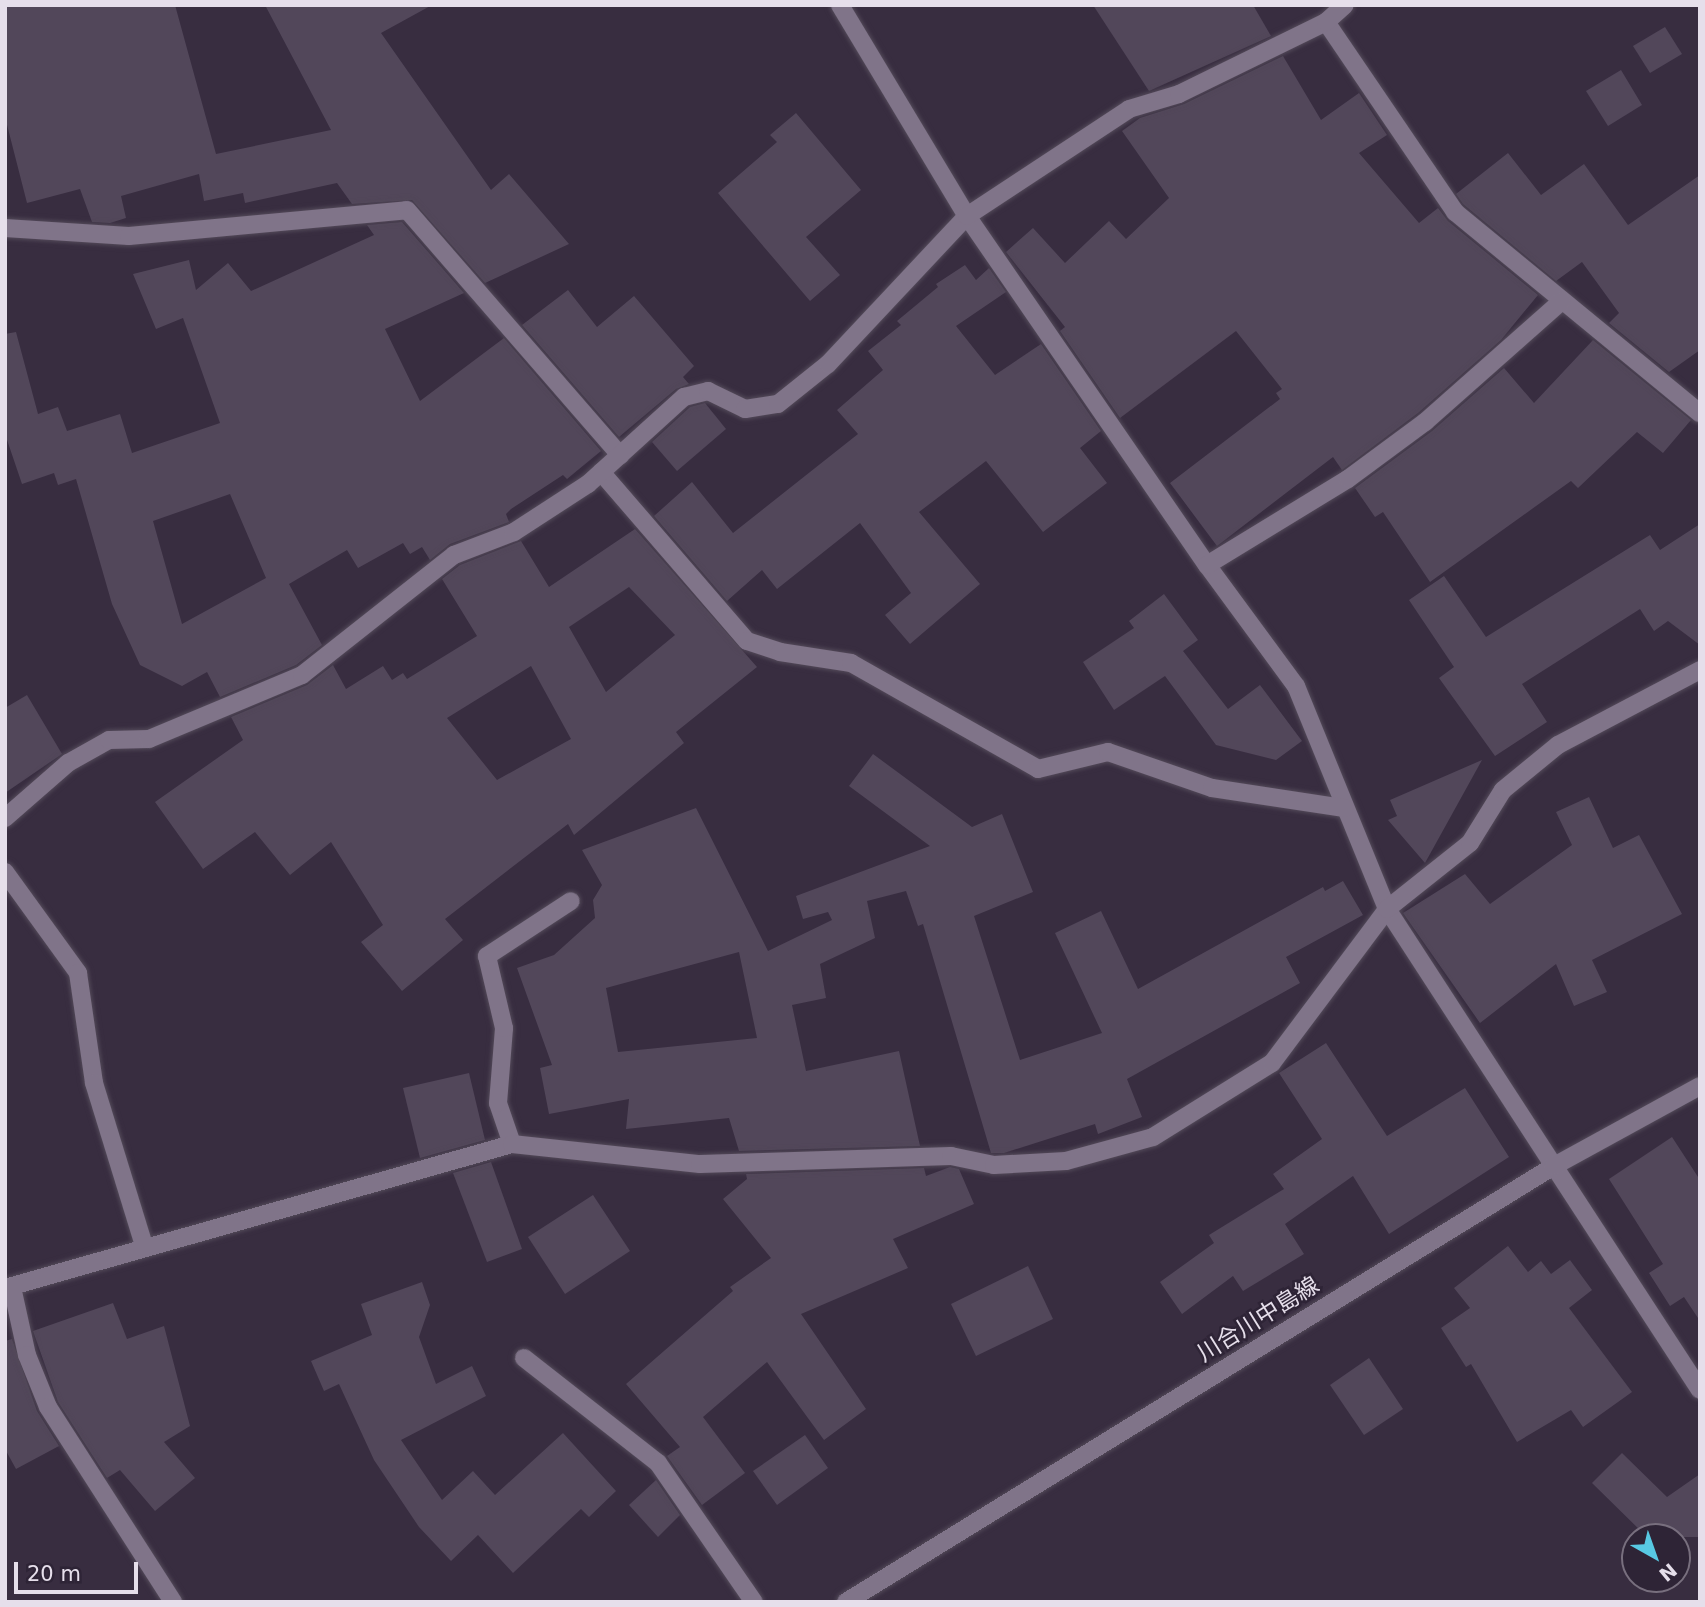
<!DOCTYPE html>
<html>
<head>
<meta charset="utf-8">
<style>
  body { margin:0 }
  #map { position:relative; width:1705px; height:1607px; overflow:hidden; background:#382d40; font-family:"DejaVu Sans","Noto Sans JP",sans-serif }
  div>[style] { position:absolute }
  [style*='--x'] { left:calc(var(--x)*1px); top:calc(var(--y)*1px); width:calc(var(--w)*1px); rotate:calc(var(--a)*1deg) }
  .building>* { inset:0; background:#52475a }
  .roads { filter:drop-shadow(0 0 2px #534a59) drop-shadow(0 0 2px #534a59) }
  .street>* { height:18px; margin:-9px; padding:0 9px; transform-origin:9px; border-radius:9px; background:#807489 }
  .secondary>* { height:18px; margin:-9px; padding:0 9px; transform-origin:9px; border-radius:9px; background:#807489 }
  span { translate:-50% -50%; white-space:nowrap; text-align:center; line-height:1.15; -webkit-text-stroke:5px #2e2436; paint-order:stroke }
  .street-label { font-size:23px; color:#e6dfeb }
  .frame { position:absolute; inset:0; border:7px solid #e6dfeb; pointer-events:none }
  .north { position:absolute; left:1621px; top:1523px; width:70px; height:70px; box-sizing:border-box; background:#2e2436; border:2px solid #786f7e; border-radius:50%; rotate:140deg; font-size:19px; font-weight:700; line-height:28px; text-align:center; color:#e6dfeb }
  .north::after { content:''; display:block; margin:auto; width:24px; height:32px; background:#58c9e3; clip-path:polygon(50% 0,100% 100%,50% 72%,0 100%) }
  .scale { position:absolute; left:14px; top:1562px; width:124px; height:32px; box-sizing:border-box; border:4px solid #e6dfeb; border-top:0; padding-left:9px; font-size:21px; line-height:24px; white-space:nowrap; color:#e6dfeb; -webkit-text-stroke:5px #2e2436; paint-order:stroke }
</style>
</head>
<body>
<div id="map">
  <div class="building">
    <i style="clip-path:polygon(5px 5px,175px 5px,216px 154px,331px 130px,265px 5px,432px 5px,381px 33px,491px 190px,509px 174px,569px 244px,485px 283px,412px 200px,352px 204px,337px 183px,245px 203px,243px 193px,204px 201px,199px 174px,121px 196px,126px 218px,110px 223px,92px 222px,80px 189px,27px 203px,5px 117px)"></i>
    <i style="clip-path:polygon(1093px 5px,1253px 5px,1271px 36px,1149px 91px)"></i>
    <i style="clip-path:polygon(1665px 27px,1682px 54px,1650px 73px,1633px 46px)"></i>
    <i style="clip-path:polygon(1283px 56px,1321px 120px,1359px 93px,1387px 135px,1359px 153px,1419px 223px,1438px 208px,1448px 221px,1538px 295px,1501px 340px,1418px 413px,1342px 470px,1333px 457px,1217px 546px,1170px 483px,1280px 399px,1276px 393px,1282px 389px,1236px 331px,1120px 418px,1060px 331px,1065px 327px,1006px 252px,1033px 228px,1065px 263px,1109px 221px,1126px 239px,1169px 198px,1122px 131px,1140px 118px,1184px 104px)"></i>
    <i style="clip-path:polygon(1621px 70px,1642px 105px,1608px 126px,1586px 91px)"></i>
    <i style="clip-path:polygon(796px 113px,861px 190px,806px 237px,840px 275px,810px 301px,718px 193px,777px 142px,770px 135px)"></i>
    <i style="clip-path:polygon(1508px 153px,1541px 195px,1584px 164px,1628px 225px,1700px 175px,1700px 350px,1669px 372px,1609px 323px,1619px 313px,1582px 262px,1556px 281px,1463px 204px,1456px 194px)"></i>
    <i style="clip-path:polygon(evenodd,402px 222px,464px 293px,385px 329px,420px 401px,504px 338px,601px 451px,567px 479px,563px 475px,511px 509px,506px 514px,509px 522px,450px 544px,430px 560px,422px 547px,410px 554px,403px 543px,358px 568px,347px 550px,289px 584px,322px 645px,296px 665px,220px 697px,207px 672px,182px 686px,140px 665px,112px 604px,76px 479px,58px 485px,54px 473px,22px 484px,5px 434px,5px 334px,16px 332px,38px 414px,58px 407px,67px 431px,120px 414px,132px 453px,220px 423px,183px 318px,156px 329px,133px 274px,189px 260px,196px 290px,228px 263px,251px 291px,374px 235px,367px 225px,402px 222px,230px 494px,266px 578px,182px 624px,153px 521px,230px 494px)"></i>
    <i style="clip-path:polygon(965px 265px,976px 280px,989px 268px,1006px 292px,956px 326px,995px 375px,1041px 344px,1101px 431px,1080px 448px,1107px 483px,1043px 532px,986px 461px,919px 512px,980px 584px,910px 644px,885px 615px,911px 593px,860px 523px,777px 589px,762px 570px,727px 601px,654px 516px,692px 482px,733px 533px,858px 434px,837px 410px,883px 370px,868px 351px,901px 325px,897px 321px,938px 287px,936px 284px)"></i>
    <i style="clip-path:polygon(568px 290px,597px 327px,634px 296px,694px 366px,683px 377px,689px 384px,676px 389px,619px 437px,522px 325px)"></i>
    <i style="clip-path:polygon(1593px 340px,1691px 420px,1663px 453px,1637px 432px,1578px 488px,1571px 481px,1430px 582px,1383px 512px,1375px 517px,1355px 488px,1432px 431px,1504px 368px,1534px 403px)"></i>
    <i style="clip-path:polygon(705px 403px,726px 429px,677px 471px,652px 442px,690px 407px)"></i>
    <i style="clip-path:polygon(1700px 524px,1700px 645px,1668px 621px,1654px 631px,1640px 609px,1522px 684px,1547px 722px,1495px 756px,1439px 678px,1454px 667px,1409px 600px,1444px 576px,1486px 637px,1650px 535px,1660px 550px)"></i>
    <i style="clip-path:polygon(evenodd,635px 529px,757px 667px,676px 732px,684px 743px,574px 835px,568px 824px,445px 919px,463px 940px,402px 991px,361px 942px,383px 925px,331px 842px,290px 875px,255px 832px,203px 869px,155px 802px,243px 740px,231px 717px,307px 685px,333px 665px,346px 689px,383px 666px,392px 680px,403px 673px,407px 679px,477px 636px,442px 579px,460px 565px,521px 541px,549px 587px,635px 529px,629px 587px,675px 635px,606px 692px,569px 627px,629px 587px,635px 529px,531px 666px,571px 739px,497px 780px,447px 718px,531px 666px)"></i>
    <i style="clip-path:polygon(1164px 594px,1198px 640px,1183px 651px,1228px 709px,1260px 685px,1302px 741px,1276px 760px,1216px 745px,1165px 676px,1114px 710px,1083px 662px,1134px 628px,1129px 621px)"></i>
    <i style="clip-path:polygon(27px 695px,62px 754px,5px 793px,5px 708px)"></i>
    <i style="clip-path:polygon(evenodd,873px 754px,972px 827px,1002px 814px,1033px 892px,974px 916px,1020px 1060px,1102px 1033px,1055px 933px,1101px 911px,1138px 989px,1323px 887px,1325px 891px,1343px 881px,1363px 915px,1286px 957px,1300px 983px,1127px 1079px,1142px 1117px,1098px 1134px,1095px 1124px,1004px 1153px,991px 1153px,923px 924px,918px 926px,906px 891px,867px 901px,875px 938px,820px 964px,826px 998px,792px 1005px,806px 1071px,899px 1051px,920px 1146px,739px 1151px,729px 1118px,626px 1129px,629px 1099px,549px 1114px,540px 1068px,552px 1065px,517px 968px,554px 955px,595px 918px,593px 900px,602px 885px,582px 850px,696px 808px,768px 951px,832px 920px,828px 912px,803px 919px,796px 896px,930px 846px,849px 786px,873px 754px,739px 952px,757px 1038px,618px 1052px,606px 988px,739px 952px)"></i>
    <i style="clip-path:polygon(1482px 760px,1425px 863px,1388px 820px,1397px 816px,1390px 800px)"></i>
    <i style="clip-path:polygon(1589px 797px,1613px 848px,1639px 835px,1682px 914px,1592px 960px,1607px 992px,1574px 1006px,1556px 964px,1480px 1023px,1403px 913px,1465px 874px,1490px 904px,1572px 845px,1556px 812px)"></i>
    <i style="clip-path:polygon(1326px 1043px,1387px 1136px,1465px 1088px,1509px 1157px,1389px 1234px,1353px 1176px,1285px 1224px,1304px 1254px,1243px 1291px,1233px 1276px,1182px 1314px,1160px 1282px,1214px 1243px,1209px 1235px,1284px 1189px,1273px 1174px,1322px 1139px,1279px 1073px)"></i>
    <i style="clip-path:polygon(469px 1073px,485px 1140px,420px 1158px,403px 1088px)"></i>
    <i style="clip-path:polygon(1672px 1137px,1700px 1180px,1700px 1321px,1684px 1297px,1670px 1306px,1649px 1273px,1663px 1264px,1609px 1179px)"></i>
    <i style="clip-path:polygon(491px 1162px,522px 1249px,487px 1262px,453px 1173px)"></i>
    <i style="clip-path:polygon(950px 1167px,959px 1169px,974px 1204px,893px 1239px,908px 1268px,801px 1314px,866px 1409px,824px 1440px,767px 1362px,703px 1417px,745px 1473px,702px 1505px,667px 1456px,680px 1447px,626px 1384px,733px 1291px,730px 1287px,771px 1258px,723px 1199px,747px 1179px,746px 1174px,924px 1168px,926px 1176px)"></i>
    <i style="clip-path:polygon(593px 1195px,630px 1251px,565px 1294px,528px 1237px)"></i>
    <i style="clip-path:polygon(1508px 1246px,1528px 1272px,1541px 1261px,1551px 1274px,1570px 1260px,1592px 1290px,1569px 1308px,1632px 1392px,1583px 1427px,1571px 1410px,1517px 1442px,1471px 1364px,1466px 1367px,1441px 1328px,1470px 1308px,1454px 1288px)"></i>
    <i style="clip-path:polygon(1028px 1266px,1053px 1319px,976px 1356px,951px 1304px)"></i>
    <i style="clip-path:polygon(422px 1282px,430px 1305px,419px 1337px,436px 1384px,472px 1366px,486px 1396px,401px 1440px,442px 1500px,473px 1471px,495px 1495px,563px 1433px,616px 1491px,589px 1517px,581px 1509px,513px 1573px,478px 1535px,451px 1561px,419px 1527px,374px 1460px,339px 1384px,324px 1391px,311px 1361px,372px 1335px,361px 1304px)"></i>
    <i style="clip-path:polygon(113px 1303px,127px 1339px,164px 1326px,190px 1426px,164px 1442px,195px 1478px,155px 1511px,120px 1470px,107px 1478px,58px 1402px,33px 1331px)"></i>
    <i style="clip-path:polygon(12px 1339px,37px 1411px,59px 1446px,16px 1469px,5px 1449px,5px 1341px)"></i>
    <i style="clip-path:polygon(1369px 1358px,1403px 1409px,1364px 1435px,1330px 1385px)"></i>
    <i style="clip-path:polygon(805px 1435px,828px 1468px,777px 1505px,753px 1471px)"></i>
    <i style="clip-path:polygon(1622px 1453px,1667px 1497px,1700px 1474px,1700px 1537px,1647px 1537px,1592px 1483px)"></i>
    <i style="clip-path:polygon(656px 1480px,680px 1515px,658px 1537px,629px 1505px)"></i>
  </div>
  <div class="roads">
    <div class="street">
      <i style="--x:840;--y:5;--w:246;--a:59"></i>
      <i style="--x:967;--y:216;--w:424;--a:55.5"></i>
      <i style="--x:1207;--y:565;--w:150;--a:53.7"></i>
      <i style="--x:1296;--y:686;--w:241;--a:67.8"></i>
      <i style="--x:1387;--y:909;--w:306;--a:57"></i>
      <i style="--x:1326;--y:22;--w:230;--a:55.8"></i>
      <i style="--x:1455;--y:212;--w:317;--a:39.4"></i>
      <i style="--x:5;--y:228;--w:124;--a:3.7"></i>
      <i style="--x:129;--y:236;--w:279;--a:-5.3"></i>
      <i style="--x:407;--y:210;--w:325;--a:49"></i>
      <i style="--x:601;--y:472;--w:223;--a:49.2"></i>
      <i style="--x:747;--y:641;--w:35;--a:18"></i>
      <i style="--x:780;--y:652;--w:72;--a:8.8"></i>
      <i style="--x:851;--y:663;--w:215;--a:29.5"></i>
      <i style="--x:1038;--y:769;--w:72;--a:-13.7"></i>
      <i style="--x:1108;--y:752;--w:110;--a:19.1"></i>
      <i style="--x:1212;--y:788;--w:134;--a:8.6"></i>
      <i style="--x:1207;--y:565;--w:165;--a:-31.4"></i>
      <i style="--x:1348;--y:479;--w:96;--a:-36.5"></i>
      <i style="--x:1425;--y:422;--w:183;--a:-41.5"></i>
      <i style="--x:5;--y:818;--w:84;--a:-41.1"></i>
      <i style="--x:68;--y:763;--w:47;--a:-29.3"></i>
      <i style="--x:109;--y:740;--w:40;--a:-1.4"></i>
      <i style="--x:149;--y:739;--w:166;--a:-22.7"></i>
      <i style="--x:302;--y:675;--w:194;--a:-38.3"></i>
      <i style="--x:454;--y:555;--w:64;--a:-21"></i>
      <i style="--x:514;--y:532;--w:88;--a:-33"></i>
      <i style="--x:588;--y:484;--w:130;--a:-42.2"></i>
      <i style="--x:684;--y:397;--w:25;--a:-14"></i>
      <i style="--x:708;--y:391;--w:41;--a:25.9"></i>
      <i style="--x:745;--y:409;--w:33;--a:-9"></i>
      <i style="--x:778;--y:404;--w:64;--a:-38.7"></i>
      <i style="--x:828;--y:364;--w:203;--a:-46.8"></i>
      <i style="--x:967;--y:216;--w:194;--a:-33.4"></i>
      <i style="--x:1129;--y:109;--w:52;--a:-16.7"></i>
      <i style="--x:1179;--y:94;--w:164;--a:-26.1"></i>
      <i style="--x:1326;--y:22;--w:25;--a:-42"></i>
      <i style="--x:5;--y:872;--w:125;--a:54.1"></i>
      <i style="--x:78;--y:973;--w:111;--a:81.7"></i>
      <i style="--x:94;--y:1083;--w:170;--a:72.9"></i>
      <i style="--x:512;--y:1144;--w:43;--a:-108.9"></i>
      <i style="--x:498;--y:1103;--w:75;--a:-85.4"></i>
      <i style="--x:504;--y:1028;--w:74;--a:-103.3"></i>
      <i style="--x:487;--y:956;--w:100;--a:-33.2"></i>
      <i style="--x:12;--y:1287;--w:70;--a:77.6"></i>
      <i style="--x:27;--y:1355;--w:56;--a:68"></i>
      <i style="--x:48;--y:1407;--w:232;--a:57.3"></i>
      <i style="--x:5;--y:1288;--w:527;--a:-15.86"></i>
      <i style="--x:512;--y:1144;--w:189;--a:6.1"></i>
      <i style="--x:700;--y:1164;--w:251;--a:-1.8"></i>
      <i style="--x:951;--y:1156;--w:44;--a:11.8"></i>
      <i style="--x:994;--y:1165;--w:72;--a:-3.2"></i>
      <i style="--x:1066;--y:1161;--w:90;--a:-15.4"></i>
      <i style="--x:1153;--y:1137;--w:140;--a:-31.9"></i>
      <i style="--x:1272;--y:1063;--w:192;--a:-53.2"></i>
      <i style="--x:1387;--y:909;--w:106;--a:-38.5"></i>
      <i style="--x:1470;--y:843;--w:62;--a:-58.1"></i>
      <i style="--x:1503;--y:790;--w:71;--a:-39.3"></i>
      <i style="--x:1558;--y:745;--w:161;--a:-27.8"></i>
      <i style="--x:524;--y:1358;--w:170;--a:38.1"></i>
      <i style="--x:658;--y:1463;--w:169;--a:55.4"></i>
    </div>
    <div class="secondary">
      <i style="--x:1554;--y:1166;--w:267;--a:56.9"></i>
      <i style="--x:846;--y:1602;--w:831;--a:-31.63"></i>
      <i style="--x:1554;--y:1166;--w:166;--a:-28.7"></i>
    </div>
  </div>
  <div class="street-label">
    <span style="left:1258px;top:1319px;rotate:-32deg">川合川中島線</span>
  </div>
  <div class="frame"></div>
  <div class="north">N</div>
  <div class="scale">20 m</div>
</div>
</body>
</html>
